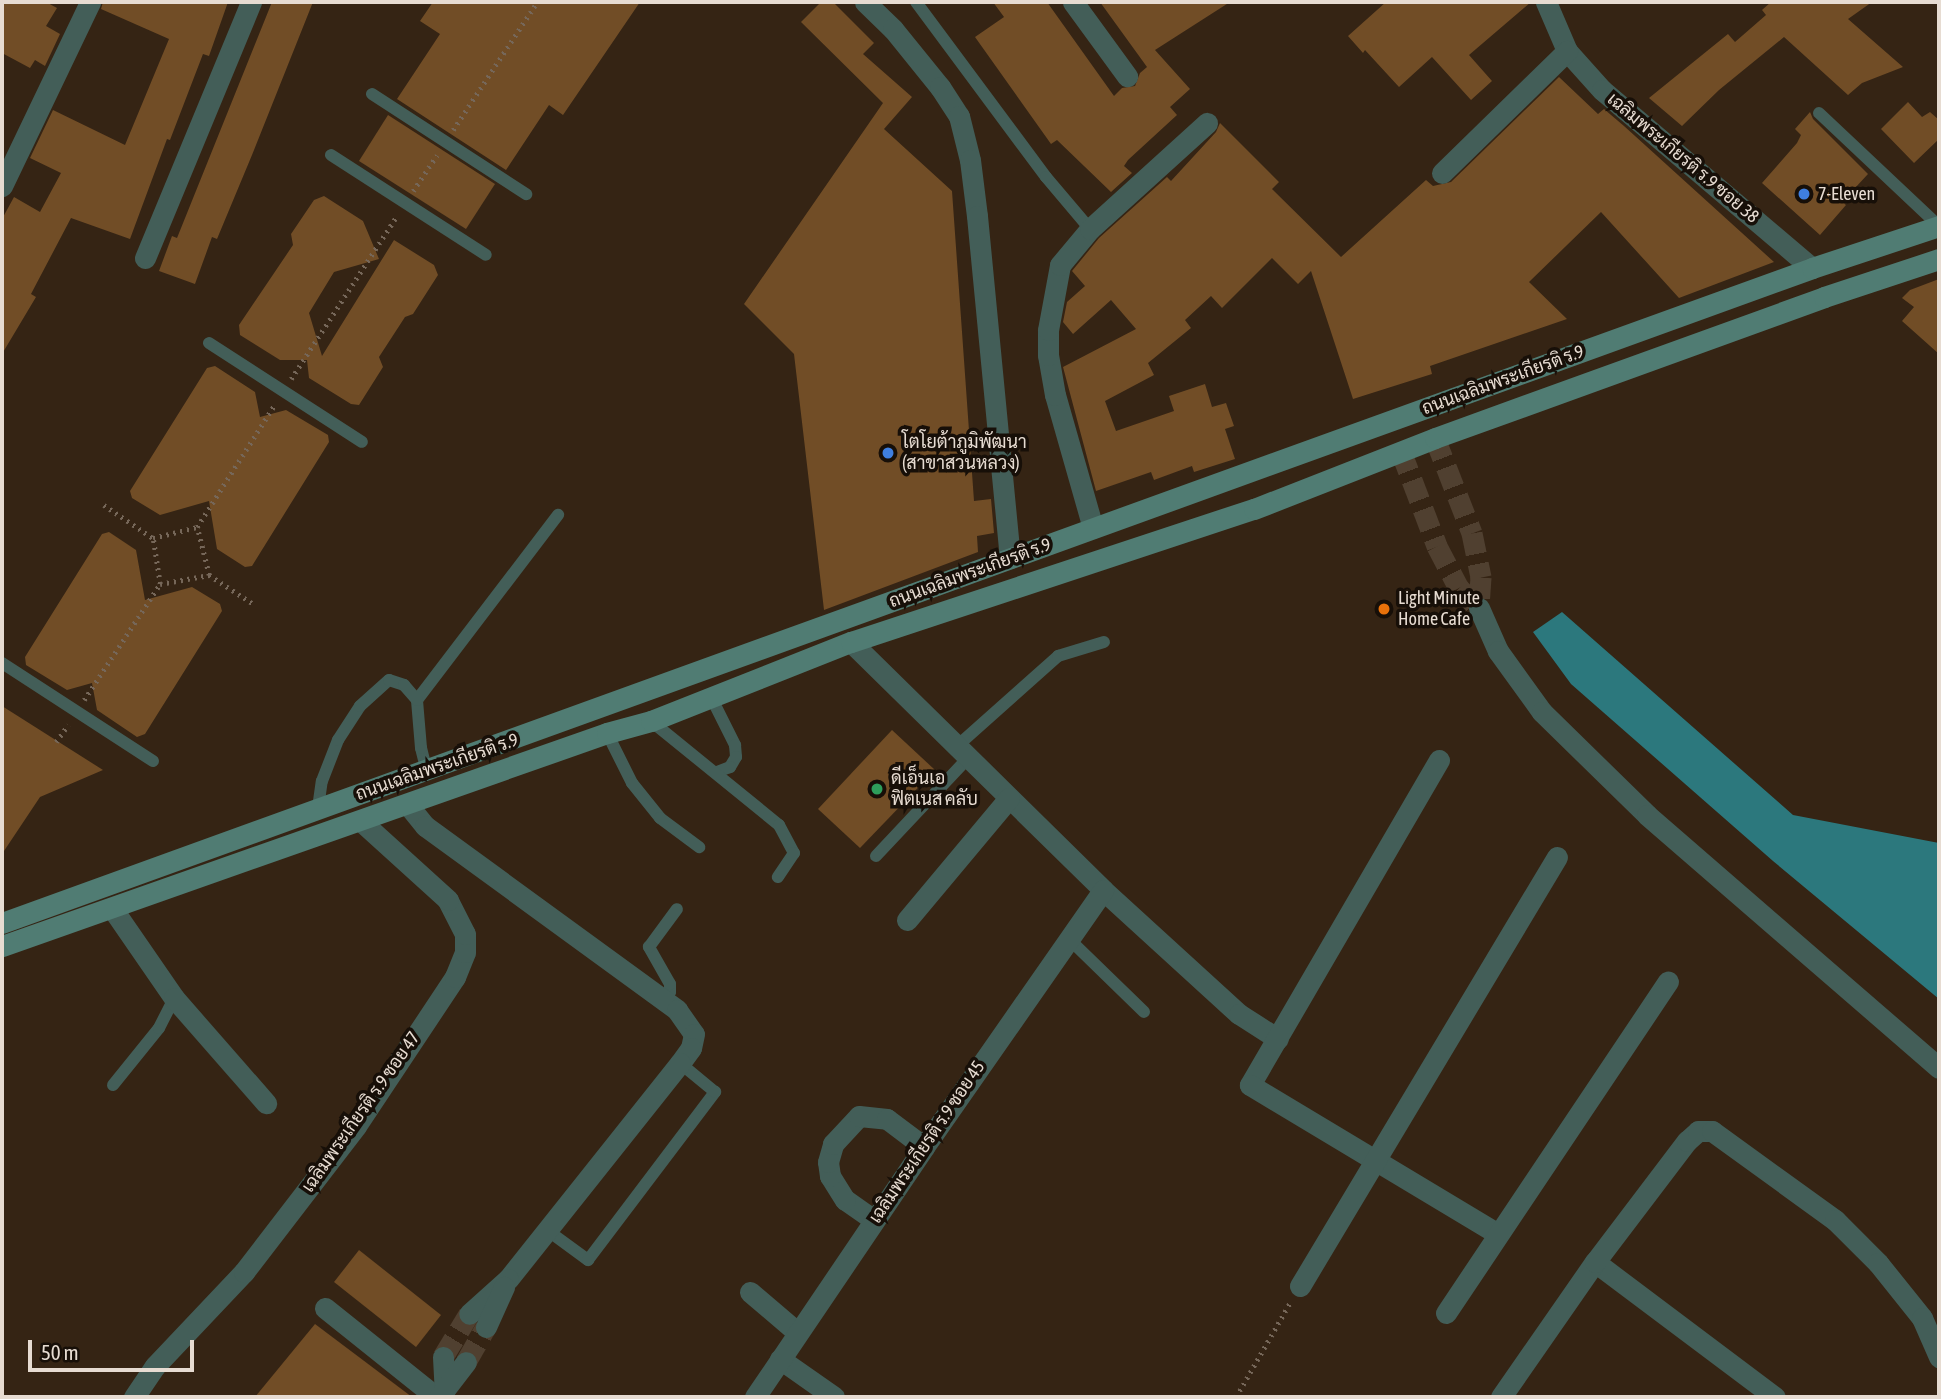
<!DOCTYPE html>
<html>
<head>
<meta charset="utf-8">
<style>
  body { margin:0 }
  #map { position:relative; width:1941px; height:1399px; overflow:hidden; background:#352414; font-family:"Asap Condensed",Sarabun,sans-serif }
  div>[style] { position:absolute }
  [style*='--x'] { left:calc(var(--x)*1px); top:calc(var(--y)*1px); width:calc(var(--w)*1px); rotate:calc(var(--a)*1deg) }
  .water>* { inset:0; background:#2c787d }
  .building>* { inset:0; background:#714d26 }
  .street-tunnel>* { height:21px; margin-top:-10.5px; transform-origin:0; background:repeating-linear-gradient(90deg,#504030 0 21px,transparent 0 31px) }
  .path>* { height:4.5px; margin-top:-2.25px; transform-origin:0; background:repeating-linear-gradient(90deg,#766759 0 2px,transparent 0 7px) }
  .lane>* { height:12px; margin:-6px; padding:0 6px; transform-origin:6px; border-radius:6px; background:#435e58 }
  .street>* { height:21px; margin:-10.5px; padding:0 10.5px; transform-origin:10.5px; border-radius:10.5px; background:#435e58 }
  .secondary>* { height:21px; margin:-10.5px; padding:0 10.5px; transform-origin:10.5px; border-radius:10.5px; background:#507c73 }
  .dots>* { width:19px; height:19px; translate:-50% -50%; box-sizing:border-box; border:4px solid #170f08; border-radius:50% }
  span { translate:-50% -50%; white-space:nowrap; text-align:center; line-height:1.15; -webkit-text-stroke:7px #170f08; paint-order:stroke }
  .street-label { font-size:18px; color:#e7dcd2 }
  .poi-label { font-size:18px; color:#e7dcd2 }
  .left { translate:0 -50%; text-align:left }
  .frame { position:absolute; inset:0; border:4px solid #e7dcd2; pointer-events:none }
  .scale { position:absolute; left:28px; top:1340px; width:166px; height:32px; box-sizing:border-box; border:4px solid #e7dcd2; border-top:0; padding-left:9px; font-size:21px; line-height:24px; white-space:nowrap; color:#e7dcd2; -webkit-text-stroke:5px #170f08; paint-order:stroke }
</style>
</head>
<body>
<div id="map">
  <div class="water">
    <i style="clip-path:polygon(1562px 612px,1793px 815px,1939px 843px,1939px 999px,1773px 861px,1571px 684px,1533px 632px)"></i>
  </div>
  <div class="building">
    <i style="clip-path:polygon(2px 2px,46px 2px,57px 8px,46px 26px,60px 34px,45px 66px,35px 60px,30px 68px,2px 53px)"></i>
    <i style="clip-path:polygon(103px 2px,228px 2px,209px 56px,203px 54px,170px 140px,167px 139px,130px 239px,71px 218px,31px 294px,36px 297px,2px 354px,2px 219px,14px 197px,40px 212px,61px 173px,30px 158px,53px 110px,125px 145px,169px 39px,101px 9px)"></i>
    <i style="clip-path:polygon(272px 2px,313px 2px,252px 155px,217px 239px,212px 237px,195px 284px,159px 271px,172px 236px,177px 238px)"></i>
    <i style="clip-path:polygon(433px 2px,640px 2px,563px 115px,549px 105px,506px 170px,397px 99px,440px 34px,420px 21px)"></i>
    <i style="clip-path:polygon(821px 2px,833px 2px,874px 43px,863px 54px,912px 97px,884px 129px,952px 191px,974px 501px,991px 499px,994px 533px,977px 536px,978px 552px,824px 610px,794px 354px,744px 304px,883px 103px,801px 22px)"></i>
    <i style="clip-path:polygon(993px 2px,1047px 2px,1114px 96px,1122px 88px,1135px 86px,1140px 73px,1147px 67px,1100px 2px,1230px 2px,1155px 50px,1190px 89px,1170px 107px,1177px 115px,1128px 160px,1124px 166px,1132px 173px,1111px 192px,1057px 140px,1051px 144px,975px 37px,1004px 17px)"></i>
    <i style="clip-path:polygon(1386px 2px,1531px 2px,1469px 55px,1492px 81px,1471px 100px,1432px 57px,1399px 87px,1365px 50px,1363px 53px,1348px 36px)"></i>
    <i style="clip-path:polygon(1771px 2px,1872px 2px,1848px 19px,1903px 67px,1862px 83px,1848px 95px,1784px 37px,1719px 90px,1682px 126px,1649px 98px,1728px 34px,1735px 42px,1766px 15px,1762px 10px)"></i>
    <i style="clip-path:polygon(1559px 77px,1598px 114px,1604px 109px,1624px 126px,1774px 262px,1679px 298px,1601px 212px,1529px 282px,1567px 319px,1430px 366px,1432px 374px,1353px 399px,1311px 271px,1298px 284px,1272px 258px,1222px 308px,1211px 296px,1185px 320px,1191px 328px,1148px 363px,1154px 375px,1105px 401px,1116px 431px,1174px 411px,1169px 396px,1205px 384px,1212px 407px,1226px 403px,1234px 426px,1225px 429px,1235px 459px,1194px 472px,1192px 466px,1154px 480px,1151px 472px,1096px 491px,1063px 367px,1136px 329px,1111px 300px,1073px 334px,1063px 322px,1067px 302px,1085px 286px,1072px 271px,1099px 238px,1167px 177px,1171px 181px,1216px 132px,1220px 123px,1279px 182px,1272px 189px,1341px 257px,1426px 180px,1433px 186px,1451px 182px)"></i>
    <i style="clip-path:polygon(1908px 102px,1922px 117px,1930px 112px,1939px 120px,1939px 139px,1914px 163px,1881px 129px)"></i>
    <i style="clip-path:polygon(1810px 112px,1813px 119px,1868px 174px,1842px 202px,1846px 205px,1820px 235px,1762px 183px,1797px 143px,1801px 135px,1795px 129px)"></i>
    <i style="clip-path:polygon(388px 115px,495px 184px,466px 229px,359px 161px)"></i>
    <i style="clip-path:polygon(324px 196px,363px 221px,379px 259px,334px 272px,309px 313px,322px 356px,394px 240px,434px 265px,438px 275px,413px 314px,405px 317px,379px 357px,383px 367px,359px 405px,351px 404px,309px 378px,307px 360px,280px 360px,240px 335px,239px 325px,293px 245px,291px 234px,314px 200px)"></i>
    <i style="clip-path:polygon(1939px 279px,1939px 354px,1902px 321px,1914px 307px,1902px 298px,1910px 290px)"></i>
    <i style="clip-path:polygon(215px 366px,255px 392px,260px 417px,286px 410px,328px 435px,329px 442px,252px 566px,245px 567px,217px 549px,209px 501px,160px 515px,132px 498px,130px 491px,207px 368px)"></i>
    <i style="clip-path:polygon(109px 532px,136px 550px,145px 600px,192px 587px,220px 604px,222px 611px,145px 734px,137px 737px,97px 710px,92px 683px,67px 690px,26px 665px,25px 657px,102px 534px)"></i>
    <i style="clip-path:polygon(2px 706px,103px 770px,40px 797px,2px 854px)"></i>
    <i style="clip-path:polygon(892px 730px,935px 770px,860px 848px,818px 809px)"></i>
    <i style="clip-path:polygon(359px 1250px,441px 1315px,416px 1347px,334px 1282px)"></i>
    <i style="clip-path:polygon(315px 1324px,412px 1397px,255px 1397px)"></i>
  </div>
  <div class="street-tunnel">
    <i style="--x:1435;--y:438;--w:102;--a:68.7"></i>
    <i style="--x:1472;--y:533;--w:45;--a:78.4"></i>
    <i style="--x:1481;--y:577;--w:31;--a:94"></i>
    <i style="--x:1401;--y:451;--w:102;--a:69.2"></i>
    <i style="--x:1437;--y:546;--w:47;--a:62.4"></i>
    <i style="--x:1459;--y:588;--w:28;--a:45"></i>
    <i style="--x:443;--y:1357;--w:50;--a:-58.8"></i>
    <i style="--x:466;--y:1362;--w:40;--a:-60.3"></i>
  </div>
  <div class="path">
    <i style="--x:453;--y:130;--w:153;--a:-56.7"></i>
    <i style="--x:413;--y:191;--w:43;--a:-56.3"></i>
    <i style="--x:291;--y:379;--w:194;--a:-57"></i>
    <i style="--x:104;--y:505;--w:59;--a:34"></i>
    <i style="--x:209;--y:575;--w:55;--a:33.1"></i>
    <i style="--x:160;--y:584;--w:47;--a:-98.7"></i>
    <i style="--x:153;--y:538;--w:45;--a:-14"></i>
    <i style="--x:84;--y:700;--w:139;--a:-56.8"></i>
    <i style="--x:160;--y:584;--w:50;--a:-10.4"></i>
    <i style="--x:209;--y:575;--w:49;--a:-104"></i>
    <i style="--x:197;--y:527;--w:146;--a:-57.6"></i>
    <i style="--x:56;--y:742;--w:21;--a:-55"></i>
    <i style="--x:1236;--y:1397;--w:111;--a:-60.2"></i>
  </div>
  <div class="lane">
    <i style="--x:916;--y:2;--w:218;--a:53.4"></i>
    <i style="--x:1046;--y:177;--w:68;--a:49.8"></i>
    <i style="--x:372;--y:94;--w:184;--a:33"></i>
    <i style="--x:1819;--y:113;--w:165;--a:43.3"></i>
    <i style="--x:331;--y:155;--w:184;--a:32.8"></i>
    <i style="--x:209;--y:343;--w:182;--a:32.9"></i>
    <i style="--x:2;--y:663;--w:180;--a:33"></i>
    <i style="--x:711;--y:697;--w:54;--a:63.4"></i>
    <i style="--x:735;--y:745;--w:12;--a:85"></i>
    <i style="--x:736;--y:757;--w:12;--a:121"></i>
    <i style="--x:730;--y:767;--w:14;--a:159"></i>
    <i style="--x:651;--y:721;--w:165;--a:39.1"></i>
    <i style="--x:779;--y:825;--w:32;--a:62"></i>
    <i style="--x:794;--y:853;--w:29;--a:124"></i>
    <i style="--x:607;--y:733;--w:56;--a:63.4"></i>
    <i style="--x:632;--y:783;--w:45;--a:51.3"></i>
    <i style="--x:660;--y:818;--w:49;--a:36.6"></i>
    <i style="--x:956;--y:747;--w:137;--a:-41.7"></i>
    <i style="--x:1058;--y:656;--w:48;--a:-16.9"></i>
    <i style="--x:427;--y:772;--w:25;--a:-104"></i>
    <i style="--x:421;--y:748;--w:48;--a:-94.8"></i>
    <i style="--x:417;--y:700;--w:233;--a:-52.7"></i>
    <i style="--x:318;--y:808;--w:27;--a:-82"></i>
    <i style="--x:322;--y:781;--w:44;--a:-68.7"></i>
    <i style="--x:338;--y:740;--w:40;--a:-57.1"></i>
    <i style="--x:360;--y:706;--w:39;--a:-42"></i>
    <i style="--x:389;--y:680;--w:16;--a:18"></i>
    <i style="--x:404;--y:685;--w:20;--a:49"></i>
    <i style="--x:876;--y:856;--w:134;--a:-46.8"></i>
    <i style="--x:1068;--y:938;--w:106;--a:44.2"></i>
    <i style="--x:662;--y:1001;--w:12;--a:-48"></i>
    <i style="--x:670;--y:992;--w:8;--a:-90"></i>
    <i style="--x:670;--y:984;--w:43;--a:-119.6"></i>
    <i style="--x:649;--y:947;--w:47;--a:-53.6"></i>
    <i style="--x:113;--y:1085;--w:73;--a:-51.1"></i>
    <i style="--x:159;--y:1028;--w:34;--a:-63"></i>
    <i style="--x:547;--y:1230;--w:51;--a:36.2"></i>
    <i style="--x:588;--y:1260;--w:211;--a:-52.9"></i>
    <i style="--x:715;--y:1092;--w:45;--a:-140.4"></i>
  </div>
  <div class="street">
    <i style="--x:865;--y:2;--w:39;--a:44"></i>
    <i style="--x:893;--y:29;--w:75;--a:51"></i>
    <i style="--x:940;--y:87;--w:35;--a:57"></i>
    <i style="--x:959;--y:116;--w:45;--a:76"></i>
    <i style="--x:970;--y:160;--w:56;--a:82.9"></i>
    <i style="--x:977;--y:216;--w:344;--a:84.5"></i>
    <i style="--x:1073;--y:2;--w:92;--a:53.9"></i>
    <i style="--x:1546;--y:2;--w:53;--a:66.8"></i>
    <i style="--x:1567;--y:51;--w:52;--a:48.1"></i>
    <i style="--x:1602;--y:90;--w:275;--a:40.3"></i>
    <i style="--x:1442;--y:173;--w:175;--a:-44.3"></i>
    <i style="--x:2;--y:186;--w:204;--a:-64.4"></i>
    <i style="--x:145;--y:258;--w:277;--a:-67.5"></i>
    <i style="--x:1093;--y:528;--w:138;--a:-105.9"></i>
    <i style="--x:1055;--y:395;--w:41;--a:-99.9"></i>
    <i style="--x:1048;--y:355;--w:25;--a:-90"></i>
    <i style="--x:1048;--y:330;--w:66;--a:-79.5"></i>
    <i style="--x:1060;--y:265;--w:47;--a:-50.2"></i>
    <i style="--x:1090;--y:229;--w:158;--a:-42.2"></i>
    <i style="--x:1479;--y:608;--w:47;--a:66.2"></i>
    <i style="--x:1498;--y:651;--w:75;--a:54.2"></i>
    <i style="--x:1542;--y:712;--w:147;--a:44.4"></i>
    <i style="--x:1647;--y:815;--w:386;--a:40.9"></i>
    <i style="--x:851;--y:642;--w:354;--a:44.5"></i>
    <i style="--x:1103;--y:890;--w:184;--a:42.4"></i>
    <i style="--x:1239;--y:1014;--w:46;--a:32.7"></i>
    <i style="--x:1439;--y:760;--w:376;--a:120.2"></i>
    <i style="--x:1250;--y:1085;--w:287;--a:31"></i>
    <i style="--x:408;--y:805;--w:27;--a:51"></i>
    <i style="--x:425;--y:826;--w:312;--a:36.1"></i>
    <i style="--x:677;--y:1010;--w:29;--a:55"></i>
    <i style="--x:694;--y:1034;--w:14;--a:102"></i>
    <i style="--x:691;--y:1048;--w:19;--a:126"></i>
    <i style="--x:680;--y:1063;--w:276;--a:128.5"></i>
    <i style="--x:508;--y:1279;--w:52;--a:138.1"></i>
    <i style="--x:112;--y:908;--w:109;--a:55.4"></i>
    <i style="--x:174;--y:998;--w:140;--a:48.8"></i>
    <i style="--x:907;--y:920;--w:159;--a:-50.1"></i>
    <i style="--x:874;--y:1220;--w:35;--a:-145"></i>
    <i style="--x:845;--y:1200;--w:28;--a:-122"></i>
    <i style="--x:830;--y:1176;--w:14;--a:-98"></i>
    <i style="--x:828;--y:1162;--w:19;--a:-74"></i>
    <i style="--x:833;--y:1144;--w:38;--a:-47"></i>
    <i style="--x:859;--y:1116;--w:28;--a:6"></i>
    <i style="--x:887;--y:1119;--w:46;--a:37.1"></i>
    <i style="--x:1595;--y:1262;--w:225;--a:36.9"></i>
    <i style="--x:1300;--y:1286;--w:500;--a:-59.08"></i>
    <i style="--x:750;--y:1292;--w:62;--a:40.4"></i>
    <i style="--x:325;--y:1308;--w:142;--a:38.7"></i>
    <i style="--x:1446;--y:1313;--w:399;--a:-56.2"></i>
    <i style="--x:486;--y:1327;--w:44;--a:-65.8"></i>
    <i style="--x:443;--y:1357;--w:33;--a:87"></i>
    <i style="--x:780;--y:1359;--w:66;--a:35.1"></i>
    <i style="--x:134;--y:1397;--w:37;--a:-56"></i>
    <i style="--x:155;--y:1366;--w:129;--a:-46.6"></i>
    <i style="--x:244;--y:1272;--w:184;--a:-52.5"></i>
    <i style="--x:356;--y:1126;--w:179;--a:-56.4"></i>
    <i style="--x:455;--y:977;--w:27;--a:-68"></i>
    <i style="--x:465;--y:952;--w:18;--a:-90"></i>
    <i style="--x:465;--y:934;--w:38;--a:-117"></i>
    <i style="--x:448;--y:900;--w:118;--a:-137.8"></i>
    <i style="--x:439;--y:1397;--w:44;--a:-52.4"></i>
    <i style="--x:755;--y:1397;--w:302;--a:-55.9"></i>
    <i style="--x:924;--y:1147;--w:313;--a:-55.1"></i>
    <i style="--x:1501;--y:1397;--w:165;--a:-55.2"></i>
    <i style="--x:1595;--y:1262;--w:152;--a:-52.8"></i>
    <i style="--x:1687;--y:1141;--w:15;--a:-42"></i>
    <i style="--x:1698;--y:1131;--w:14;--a:0"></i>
    <i style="--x:1712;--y:1131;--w:152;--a:35.9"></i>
    <i style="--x:1835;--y:1220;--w:61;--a:45"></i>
    <i style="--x:1878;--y:1263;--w:70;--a:51.3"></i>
    <i style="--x:1922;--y:1318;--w:43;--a:66.4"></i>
  </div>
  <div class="secondary">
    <i style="--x:2;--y:923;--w:1925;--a:-19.89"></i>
    <i style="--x:1812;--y:268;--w:134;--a:-18.3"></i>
    <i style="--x:2;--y:946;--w:641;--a:-19.4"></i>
    <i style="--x:607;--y:733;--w:46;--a:-15.3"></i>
    <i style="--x:651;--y:721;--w:215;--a:-21.6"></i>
    <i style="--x:851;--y:642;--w:424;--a:-18.3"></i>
    <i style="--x:1254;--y:509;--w:194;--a:-21.4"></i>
    <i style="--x:1435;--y:438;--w:414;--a:-19.9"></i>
    <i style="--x:1824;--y:297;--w:121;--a:-18.3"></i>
  </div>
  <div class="dots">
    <i style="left:1804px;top:194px;background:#3f7fe0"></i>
    <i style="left:888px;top:453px;background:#3f7fe0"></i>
    <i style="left:1384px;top:609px;background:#e8710a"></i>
    <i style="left:877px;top:789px;background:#2e9e5b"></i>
  </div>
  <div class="street-label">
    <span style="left:1683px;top:158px;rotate:40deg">เฉลิมพระเกียรติ ร.9 ซอย 38</span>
    <span style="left:1503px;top:380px;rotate:-20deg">ถนนเฉลิมพระเกียรติ ร.9</span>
    <span style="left:970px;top:573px;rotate:-20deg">ถนนเฉลิมพระเกียรติ ร.9</span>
    <span style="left:437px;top:767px;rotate:-19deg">ถนนเฉลิมพระเกียรติ ร.9</span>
    <span style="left:361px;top:1112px;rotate:-55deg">เฉลิมพระเกียรติ ร.9 ซอย 47</span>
    <span style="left:927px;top:1142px;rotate:-56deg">เฉลิมพระเกียรติ ร.9 ซอย 45</span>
  </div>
  <div class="poi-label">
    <span class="left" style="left:1818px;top:194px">7-Eleven</span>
    <span class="left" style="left:902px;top:453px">โตโยต้าภูมิพัฒนา<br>(สาขาสวนหลวง)</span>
    <span class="left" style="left:1398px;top:609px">Light Minute<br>Home Cafe</span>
    <span class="left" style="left:891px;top:789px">ดีเอ็นเอ<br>ฟิตเนส คลับ</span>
  </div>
  <div class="frame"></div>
  <div class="scale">50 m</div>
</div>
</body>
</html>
